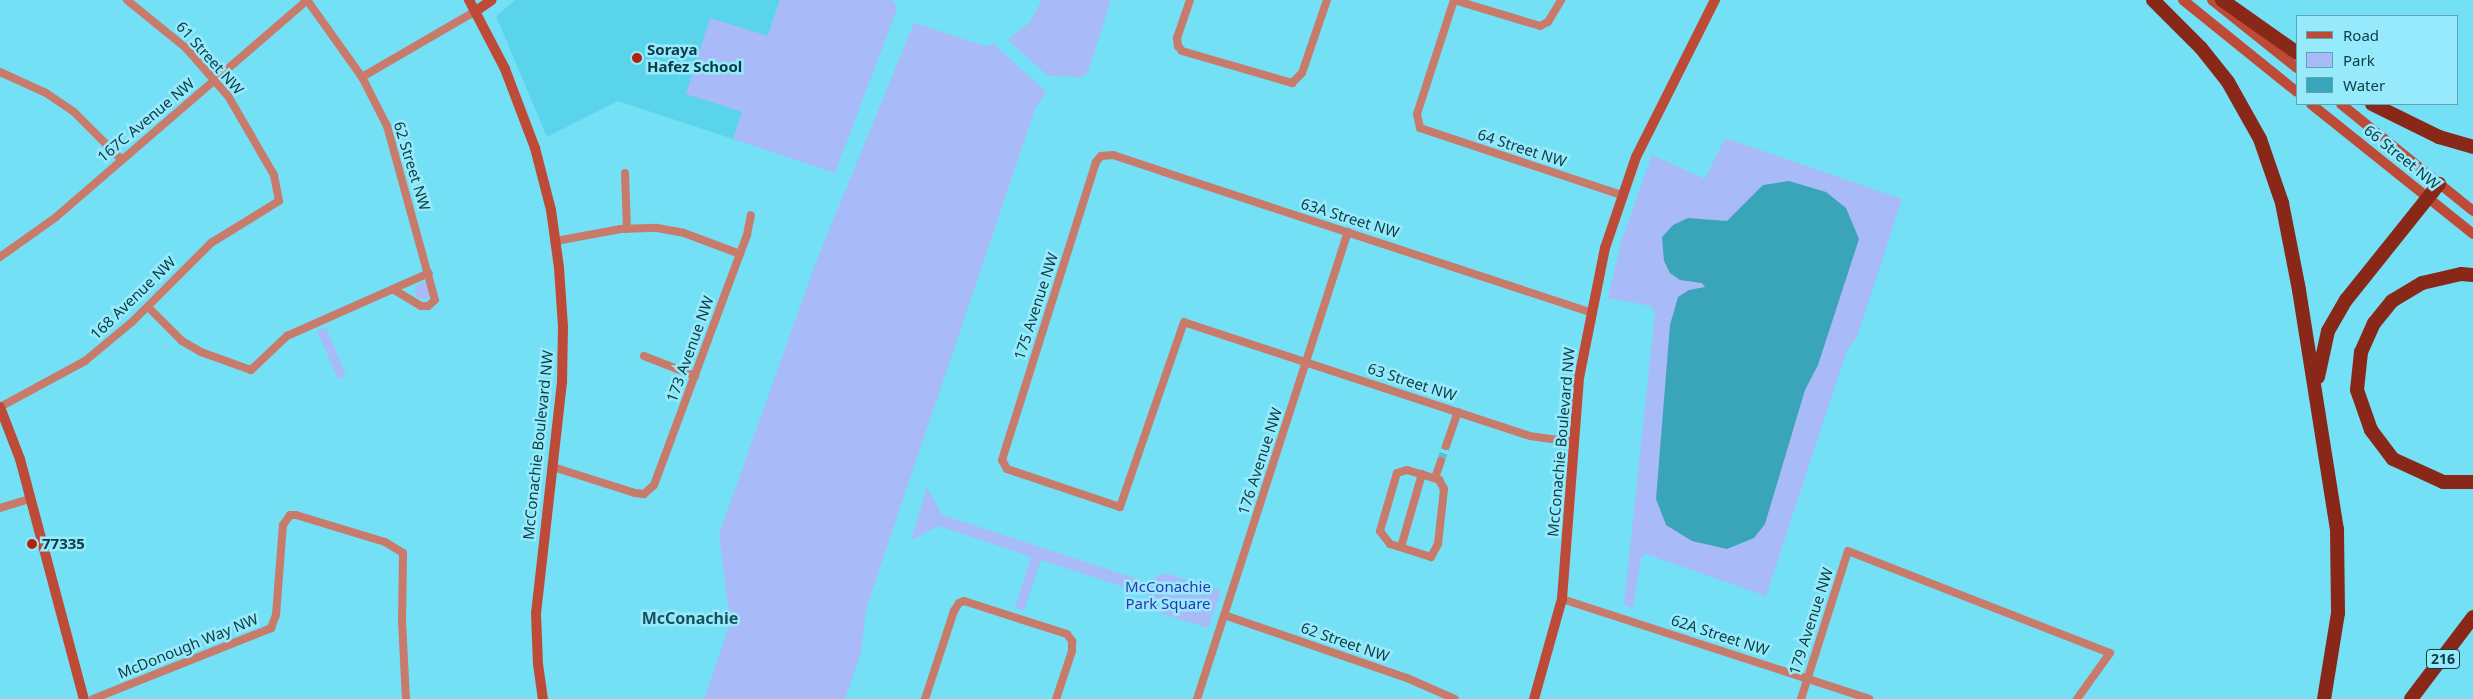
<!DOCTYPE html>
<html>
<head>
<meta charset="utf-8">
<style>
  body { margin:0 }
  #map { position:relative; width:2473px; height:699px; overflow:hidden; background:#73e0f5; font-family:"Noto Sans",sans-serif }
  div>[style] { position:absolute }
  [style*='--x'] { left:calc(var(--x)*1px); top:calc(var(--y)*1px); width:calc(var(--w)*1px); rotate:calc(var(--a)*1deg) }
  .built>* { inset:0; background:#5ad4ea }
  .green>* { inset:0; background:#a8baf7 }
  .round { border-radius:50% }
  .water>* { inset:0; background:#3aa5b8 }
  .street-tunnel>* { height:8px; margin-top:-4px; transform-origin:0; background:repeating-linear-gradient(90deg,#5ebfd2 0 8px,transparent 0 12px) }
  .street>* { height:8px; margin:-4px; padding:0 4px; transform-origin:4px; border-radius:4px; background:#c87a6b }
  .secondary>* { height:10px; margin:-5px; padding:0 5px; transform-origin:5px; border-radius:5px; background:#be4b37 }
  .highway>* { height:14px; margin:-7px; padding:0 7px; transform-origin:7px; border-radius:7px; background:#892819 }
  .dots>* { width:14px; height:14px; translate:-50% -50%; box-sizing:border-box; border:2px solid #97eafb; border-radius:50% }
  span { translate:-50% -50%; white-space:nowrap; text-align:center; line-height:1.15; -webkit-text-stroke:5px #97eafb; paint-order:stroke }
  .shield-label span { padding:1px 4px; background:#97eafb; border:1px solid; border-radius:4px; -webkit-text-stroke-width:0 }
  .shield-label { font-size:14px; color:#093c44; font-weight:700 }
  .poi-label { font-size:15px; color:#093c44; font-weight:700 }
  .left { translate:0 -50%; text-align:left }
  .street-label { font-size:15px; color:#093c44 }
  .park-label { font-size:15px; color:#2d35b2 }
  .neighbourhood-label { font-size:16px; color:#15525d; font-weight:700 }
  .legend { position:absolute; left:2296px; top:15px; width:162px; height:90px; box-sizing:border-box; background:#97eafb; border:1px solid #5ea4b2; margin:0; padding:6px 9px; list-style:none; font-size:15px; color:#093c44 }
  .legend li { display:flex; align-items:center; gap:10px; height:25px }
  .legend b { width:25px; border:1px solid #5ea4b2 }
</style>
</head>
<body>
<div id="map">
  <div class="built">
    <i style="clip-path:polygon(515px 0,780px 0,733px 139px,618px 101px,547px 137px,496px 16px)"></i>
  </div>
  <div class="green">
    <i style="clip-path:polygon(780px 0,893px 0,897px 9px,835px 173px,733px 139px,742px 112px,686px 94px,710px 18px,768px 36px)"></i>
    <i style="clip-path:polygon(1042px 0,1111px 0,1088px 72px,1081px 77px,1048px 76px,1008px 40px,1030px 22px)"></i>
    <i style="clip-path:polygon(914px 23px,985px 46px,994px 44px,1046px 92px,1035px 109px,866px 609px,861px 652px,845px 699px,704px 699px,730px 623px,719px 534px,816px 262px)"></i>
    <i style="clip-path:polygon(1725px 138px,1902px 199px,1857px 337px,1847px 350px,1766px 596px,1646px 554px,1641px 558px,1633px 609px,1624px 604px,1655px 313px,1651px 306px,1608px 298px,1621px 242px,1652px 155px,1705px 179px)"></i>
    <i class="round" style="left:415px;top:283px;width:16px;height:16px"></i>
    <i style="clip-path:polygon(326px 327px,346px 376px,338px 379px,317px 331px)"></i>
    <i style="clip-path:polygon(927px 487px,942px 515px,1147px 582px,1165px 573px,1221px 591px,1208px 628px,1150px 610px,1146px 594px,1041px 560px,1024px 610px,1015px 608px,1031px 557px,939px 526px,911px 540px)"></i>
  </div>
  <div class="water">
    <i style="clip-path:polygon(1789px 181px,1826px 192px,1846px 208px,1859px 239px,1818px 365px,1805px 390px,1765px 524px,1754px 538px,1727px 549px,1692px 541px,1666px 525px,1656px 499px,1670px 325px,1678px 297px,1689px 290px,1705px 287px,1702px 283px,1680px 280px,1670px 273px,1664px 261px,1662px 237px,1673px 225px,1688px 218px,1727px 221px,1763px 185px)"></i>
  </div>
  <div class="street-tunnel">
    <i style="--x:1441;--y:461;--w:16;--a:-72"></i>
  </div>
  <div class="street">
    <i style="--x:307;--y:0;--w:95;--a:54.5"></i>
    <i style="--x:362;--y:77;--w:55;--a:63"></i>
    <i style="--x:387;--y:126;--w:180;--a:74.6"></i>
    <i style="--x:435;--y:300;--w:9;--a:139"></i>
    <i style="--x:428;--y:306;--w:7;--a:180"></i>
    <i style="--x:421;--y:306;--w:33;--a:-149"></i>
    <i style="--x:1190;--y:0;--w:40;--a:108.9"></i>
    <i style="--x:1177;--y:38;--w:8;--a:83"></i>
    <i style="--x:1178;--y:46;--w:6;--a:51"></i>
    <i style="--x:1182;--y:51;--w:115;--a:16.2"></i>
    <i style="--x:1292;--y:83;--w:14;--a:-45"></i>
    <i style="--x:1302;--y:73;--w:77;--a:-71.1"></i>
    <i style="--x:1454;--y:0;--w:120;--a:108"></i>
    <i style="--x:1417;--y:114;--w:14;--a:78"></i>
    <i style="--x:1420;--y:128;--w:212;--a:18.4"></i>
    <i style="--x:1454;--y:0;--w:90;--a:16.8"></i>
    <i style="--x:1540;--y:26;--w:9;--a:-27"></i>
    <i style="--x:1548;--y:22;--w:26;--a:-59"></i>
    <i style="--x:0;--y:72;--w:51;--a:24.5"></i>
    <i style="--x:46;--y:93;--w:34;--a:34"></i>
    <i style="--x:74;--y:112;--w:66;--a:45"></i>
    <i style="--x:362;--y:77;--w:132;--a:-30.1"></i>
    <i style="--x:625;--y:173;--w:56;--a:88"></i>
    <i style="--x:556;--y:241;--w:66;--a:-10.5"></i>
    <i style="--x:621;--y:229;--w:36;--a:-2"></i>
    <i style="--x:657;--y:228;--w:27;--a:10"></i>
    <i style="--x:684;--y:233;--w:60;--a:20.6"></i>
    <i style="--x:0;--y:257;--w:69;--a:-35.5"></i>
    <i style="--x:56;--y:217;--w:332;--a:-40.8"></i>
    <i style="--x:148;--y:307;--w:48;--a:45"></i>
    <i style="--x:182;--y:341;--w:22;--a:30"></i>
    <i style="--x:201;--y:352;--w:53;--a:19.8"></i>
    <i style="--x:251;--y:370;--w:50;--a:-43.4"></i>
    <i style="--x:287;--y:336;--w:155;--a:-23.9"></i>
    <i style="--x:644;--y:356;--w:55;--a:21.4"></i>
    <i style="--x:0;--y:407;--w:97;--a:-28.4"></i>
    <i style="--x:85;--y:361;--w:61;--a:-39.7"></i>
    <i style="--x:132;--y:322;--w:112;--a:-45"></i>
    <i style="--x:211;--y:243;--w:80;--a:-31.7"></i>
    <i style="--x:279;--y:201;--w:26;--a:-101"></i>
    <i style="--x:274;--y:175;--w:91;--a:-120.2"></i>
    <i style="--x:228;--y:96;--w:64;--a:-131.2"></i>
    <i style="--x:186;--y:48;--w:76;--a:-140.9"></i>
    <i style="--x:1573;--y:442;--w:43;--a:-172.1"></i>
    <i style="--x:1530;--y:436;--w:364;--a:-161.8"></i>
    <i style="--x:1184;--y:322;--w:196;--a:109.1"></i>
    <i style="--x:1120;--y:507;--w:119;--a:-161.4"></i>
    <i style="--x:1007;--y:469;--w:10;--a:-119"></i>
    <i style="--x:1002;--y:460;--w:312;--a:-72.5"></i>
    <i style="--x:1096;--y:162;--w:8;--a:-50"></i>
    <i style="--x:1101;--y:156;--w:12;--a:-5"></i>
    <i style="--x:1113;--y:155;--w:54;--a:18.4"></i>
    <i style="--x:1164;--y:172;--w:448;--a:18.2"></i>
    <i style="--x:1446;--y:446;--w:36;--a:-71"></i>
    <i style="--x:553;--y:467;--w:86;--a:17.6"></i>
    <i style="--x:635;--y:493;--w:9;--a:6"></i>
    <i style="--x:644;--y:494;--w:13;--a:-42"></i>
    <i style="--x:654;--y:485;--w:267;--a:-69.6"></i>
    <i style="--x:747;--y:235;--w:20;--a:-79"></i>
    <i style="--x:1407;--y:470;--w:34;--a:17"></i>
    <i style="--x:1439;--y:480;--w:10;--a:61"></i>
    <i style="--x:1444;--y:489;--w:55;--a:96.2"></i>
    <i style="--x:1438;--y:544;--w:15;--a:118"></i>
    <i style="--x:1431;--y:557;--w:43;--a:-162.4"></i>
    <i style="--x:1390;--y:544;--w:16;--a:-128"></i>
    <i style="--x:1380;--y:531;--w:60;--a:-73.7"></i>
    <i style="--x:1397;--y:473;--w:10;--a:-17"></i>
    <i style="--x:1435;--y:478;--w:18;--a:-71"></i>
    <i style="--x:0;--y:508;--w:30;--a:-17"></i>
    <i style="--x:1401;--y:547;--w:76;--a:-74"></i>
    <i style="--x:1562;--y:599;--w:323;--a:18"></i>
    <i style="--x:1224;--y:615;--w:194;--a:19"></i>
    <i style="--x:1407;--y:678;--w:52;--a:23.6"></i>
    <i style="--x:93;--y:699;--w:192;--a:-21.7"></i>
    <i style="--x:271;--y:628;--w:14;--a:-69"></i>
    <i style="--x:276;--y:615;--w:90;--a:-85.6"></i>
    <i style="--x:283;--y:525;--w:12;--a:-55"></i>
    <i style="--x:290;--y:515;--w:6;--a:0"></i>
    <i style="--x:296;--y:515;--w:93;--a:16.9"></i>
    <i style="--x:385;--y:542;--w:21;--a:31"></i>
    <i style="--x:403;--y:553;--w:68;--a:90.8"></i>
    <i style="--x:402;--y:621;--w:78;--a:87.1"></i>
    <i style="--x:925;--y:699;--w:93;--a:-71.8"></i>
    <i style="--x:954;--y:611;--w:9;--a:-58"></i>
    <i style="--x:959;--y:603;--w:5;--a:-22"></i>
    <i style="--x:964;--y:601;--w:108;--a:17.8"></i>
    <i style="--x:1067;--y:634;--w:9;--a:54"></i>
    <i style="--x:1072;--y:641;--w:10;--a:90"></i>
    <i style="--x:1072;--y:651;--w:51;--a:108.4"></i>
    <i style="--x:1197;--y:699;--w:491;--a:-72.1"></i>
    <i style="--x:1801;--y:699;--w:155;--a:-72.4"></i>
    <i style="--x:1848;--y:551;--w:281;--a:21.3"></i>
    <i style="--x:2110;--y:653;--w:57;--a:125.7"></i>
  </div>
  <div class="secondary">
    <i style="--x:469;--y:0;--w:78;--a:62.4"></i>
    <i style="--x:505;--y:69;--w:85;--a:69.2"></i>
    <i style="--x:535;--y:148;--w:64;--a:75.5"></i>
    <i style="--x:551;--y:210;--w:59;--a:82.1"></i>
    <i style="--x:559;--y:268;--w:58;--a:86.1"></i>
    <i style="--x:563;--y:326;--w:56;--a:91"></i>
    <i style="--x:562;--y:382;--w:232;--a:96.4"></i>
    <i style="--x:536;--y:613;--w:51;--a:87.8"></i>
    <i style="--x:538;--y:664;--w:35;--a:82"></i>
    <i style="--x:2183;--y:0;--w:146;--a:38.9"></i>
    <i style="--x:2212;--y:0;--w:109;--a:38.7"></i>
    <i style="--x:476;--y:11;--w:19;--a:-35"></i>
    <i style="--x:2311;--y:104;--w:208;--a:38.7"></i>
    <i style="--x:2341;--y:104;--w:170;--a:39"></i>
    <i style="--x:0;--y:407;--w:56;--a:69"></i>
    <i style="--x:20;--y:459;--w:248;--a:75.1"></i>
    <i style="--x:1534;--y:699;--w:104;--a:-74.4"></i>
    <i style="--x:1562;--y:599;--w:222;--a:-85.6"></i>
    <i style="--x:1579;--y:378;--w:133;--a:-78.7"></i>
    <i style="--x:1605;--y:248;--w:96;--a:-71.2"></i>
    <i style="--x:1636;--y:157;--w:176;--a:-63.3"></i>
  </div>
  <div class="highway">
    <i style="--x:2153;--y:0;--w:68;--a:45"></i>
    <i style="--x:2201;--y:48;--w:43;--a:51.5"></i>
    <i style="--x:2228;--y:82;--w:65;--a:60.7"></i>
    <i style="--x:2260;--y:139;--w:68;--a:71"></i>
    <i style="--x:2282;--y:203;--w:89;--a:78.9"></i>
    <i style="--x:2299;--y:290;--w:242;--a:81"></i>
    <i style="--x:2337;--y:529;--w:84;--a:89.3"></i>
    <i style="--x:2338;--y:613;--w:87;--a:99.2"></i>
    <i style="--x:2222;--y:0;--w:92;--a:35.2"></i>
    <i style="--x:2372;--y:104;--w:75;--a:26.2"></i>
    <i style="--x:2439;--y:137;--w:35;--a:16"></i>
    <i style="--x:2473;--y:275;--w:12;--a:-175"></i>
    <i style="--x:2461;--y:274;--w:40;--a:167"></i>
    <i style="--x:2422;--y:283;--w:35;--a:149"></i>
    <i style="--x:2392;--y:301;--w:28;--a:129"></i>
    <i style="--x:2374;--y:323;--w:32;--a:114"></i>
    <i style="--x:2361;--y:352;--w:38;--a:96"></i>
    <i style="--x:2357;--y:390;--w:42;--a:70.7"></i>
    <i style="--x:2371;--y:430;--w:36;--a:53"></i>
    <i style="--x:2393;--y:459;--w:55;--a:24.7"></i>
    <i style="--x:2443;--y:482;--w:30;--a:0"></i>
    <i style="--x:2318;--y:377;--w:47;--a:-77.7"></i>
    <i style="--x:2328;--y:331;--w:36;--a:-60"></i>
    <i style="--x:2346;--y:300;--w:149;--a:-51.3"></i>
    <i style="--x:2411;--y:699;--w:103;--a:-52.9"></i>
  </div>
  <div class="dots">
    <i style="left:637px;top:58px;background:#b0230b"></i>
    <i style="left:32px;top:544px;background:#b0230b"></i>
  </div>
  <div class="shield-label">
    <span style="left:2443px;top:659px">216</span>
  </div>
  <div class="poi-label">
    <span class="left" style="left:647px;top:58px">Soraya<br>Hafez School</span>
    <span class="left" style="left:42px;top:544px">77335</span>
  </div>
  <div class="street-label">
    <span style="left:210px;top:58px;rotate:48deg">61 Street NW</span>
    <span style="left:146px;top:120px;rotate:-40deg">167C Avenue NW</span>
    <span style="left:1522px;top:148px;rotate:18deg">64 Street NW</span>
    <span style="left:2402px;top:157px;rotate:39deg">66 Street NW</span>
    <span style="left:412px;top:166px;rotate:73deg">62 Street NW</span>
    <span style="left:1350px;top:218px;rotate:17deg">63A Street NW</span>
    <span style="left:133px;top:298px;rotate:-44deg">168 Avenue NW</span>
    <span style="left:1036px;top:306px;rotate:-72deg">175 Avenue NW</span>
    <span style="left:690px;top:349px;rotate:-70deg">173 Avenue NW</span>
    <span style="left:1412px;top:382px;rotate:18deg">63 Street NW</span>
    <span style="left:1561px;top:442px;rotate:-85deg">McConachie Boulevard NW</span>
    <span style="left:538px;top:445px;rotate:-84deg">McConachie Boulevard NW</span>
    <span style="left:1260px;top:461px;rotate:-72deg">176 Avenue NW</span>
    <span style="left:1811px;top:621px;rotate:-72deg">179 Avenue NW</span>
    <span style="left:1720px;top:635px;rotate:18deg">62A Street NW</span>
    <span style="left:1345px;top:642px;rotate:19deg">62 Street NW</span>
    <span style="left:188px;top:646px;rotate:-22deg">McDonough Way NW</span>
  </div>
  <div class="park-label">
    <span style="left:1168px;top:595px">McConachie<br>Park Square</span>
  </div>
  <div class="neighbourhood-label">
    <span style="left:690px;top:618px">McConachie</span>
  </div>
  <ul class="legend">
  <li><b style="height:6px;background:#be4b37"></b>Road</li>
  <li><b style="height:14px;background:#a8baf7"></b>Park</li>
  <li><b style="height:14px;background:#3aa5b8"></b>Water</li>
  </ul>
</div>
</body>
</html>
